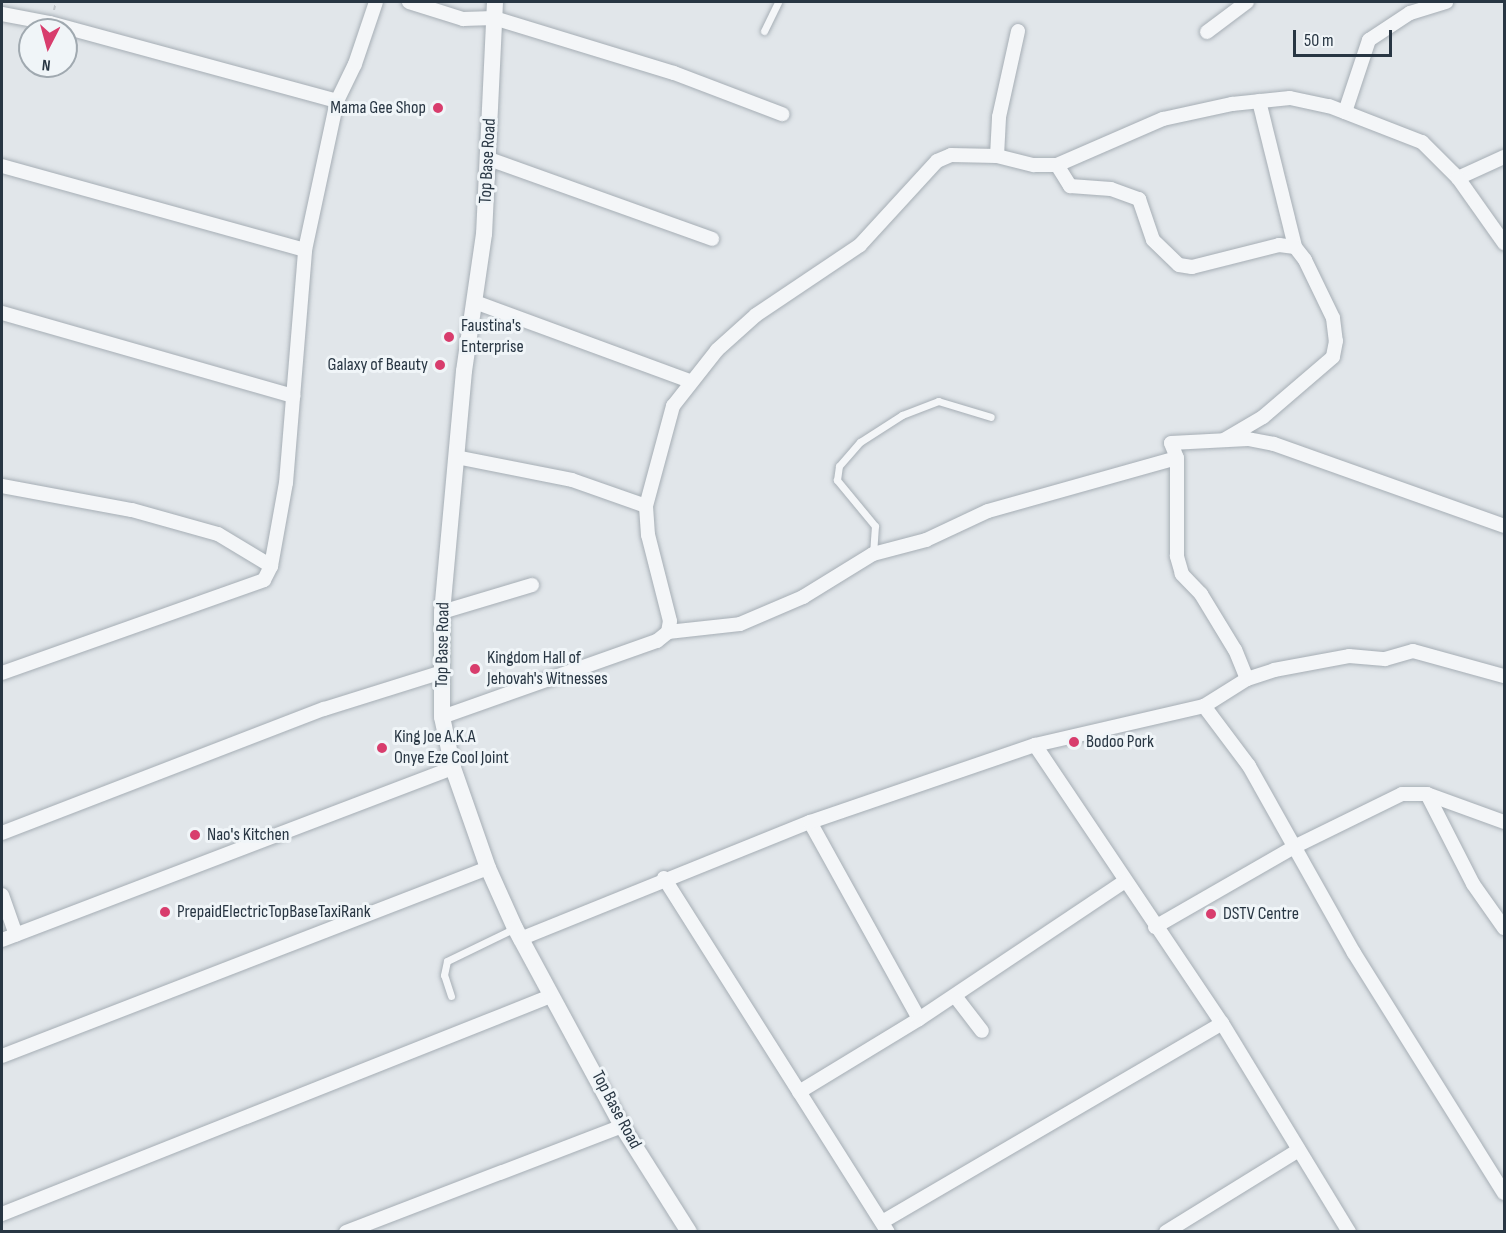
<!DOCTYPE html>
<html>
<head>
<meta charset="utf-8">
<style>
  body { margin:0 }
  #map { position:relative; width:1506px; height:1233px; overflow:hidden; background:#e1e6ea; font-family:"Sofia Sans Condensed",sans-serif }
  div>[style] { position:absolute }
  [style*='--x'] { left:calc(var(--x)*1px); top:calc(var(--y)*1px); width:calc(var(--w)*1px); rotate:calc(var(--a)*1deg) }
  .path>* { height:2px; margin-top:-1px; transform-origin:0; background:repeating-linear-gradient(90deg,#bfc4c9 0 4.5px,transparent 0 9px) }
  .roads { filter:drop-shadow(0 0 2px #a6aeb5) drop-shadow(0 0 2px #a6aeb5) }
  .service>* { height:7px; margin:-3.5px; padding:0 3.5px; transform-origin:3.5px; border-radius:3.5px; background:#f4f6f8 }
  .minor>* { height:14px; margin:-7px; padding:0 7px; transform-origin:7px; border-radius:7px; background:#f4f6f8 }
  .tertiary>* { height:16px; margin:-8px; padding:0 8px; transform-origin:8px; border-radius:8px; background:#f4f6f8 }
  .dots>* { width:16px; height:16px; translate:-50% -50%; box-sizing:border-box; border:3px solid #f0f5f8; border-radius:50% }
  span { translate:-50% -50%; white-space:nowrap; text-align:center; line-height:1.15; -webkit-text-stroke:6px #f0f5f8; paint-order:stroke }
  .poi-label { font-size:18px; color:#283643 }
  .right { translate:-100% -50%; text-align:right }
  .left { translate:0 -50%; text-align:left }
  .street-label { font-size:18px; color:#283643 }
  .frame { position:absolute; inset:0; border:3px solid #283643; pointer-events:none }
  .north { position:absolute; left:18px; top:18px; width:60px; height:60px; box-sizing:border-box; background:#f0f5f8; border:2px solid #a0a9b0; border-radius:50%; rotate:186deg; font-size:16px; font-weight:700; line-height:24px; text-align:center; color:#283643 }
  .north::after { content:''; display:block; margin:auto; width:21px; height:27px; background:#d83d6d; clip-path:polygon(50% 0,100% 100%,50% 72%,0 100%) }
  .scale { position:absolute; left:1293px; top:30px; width:99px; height:27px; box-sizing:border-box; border:3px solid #283643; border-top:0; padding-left:8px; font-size:18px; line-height:21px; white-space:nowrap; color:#283643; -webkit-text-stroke:4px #f0f5f8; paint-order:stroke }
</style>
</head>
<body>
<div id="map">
  <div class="path">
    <i style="--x:54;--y:10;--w:8;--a:-76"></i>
  </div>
  <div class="roads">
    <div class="service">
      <i style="--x:764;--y:31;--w:32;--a:-64"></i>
      <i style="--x:873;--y:554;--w:28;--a:-86"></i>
      <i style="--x:875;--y:526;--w:60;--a:-129.6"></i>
      <i style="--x:837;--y:480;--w:14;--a:-82"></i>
      <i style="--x:839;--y:466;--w:32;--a:-49"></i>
      <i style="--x:860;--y:442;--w:50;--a:-32.7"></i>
      <i style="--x:902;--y:415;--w:39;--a:-21"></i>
      <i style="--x:938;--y:401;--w:55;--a:16.8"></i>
      <i style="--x:451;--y:996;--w:22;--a:-108"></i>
      <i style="--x:444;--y:975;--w:14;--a:-78"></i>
      <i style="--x:447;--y:961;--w:76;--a:-25.9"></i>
    </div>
    <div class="minor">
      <i style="--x:409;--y:2;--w:57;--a:17.5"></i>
      <i style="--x:463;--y:19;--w:31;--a:-2"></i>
      <i style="--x:494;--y:18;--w:188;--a:17"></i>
      <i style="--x:674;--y:73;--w:116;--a:20.8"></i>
      <i style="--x:2;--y:14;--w:49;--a:10.6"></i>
      <i style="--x:50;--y:23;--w:297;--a:15.2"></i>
      <i style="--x:1207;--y:32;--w:50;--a:-36.9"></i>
      <i style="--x:1259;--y:101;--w:150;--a:76.1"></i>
      <i style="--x:1345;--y:112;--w:76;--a:-71.6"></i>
      <i style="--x:1369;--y:40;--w:49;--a:-33.4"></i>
      <i style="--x:1410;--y:13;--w:38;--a:-17"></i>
      <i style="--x:997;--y:156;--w:39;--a:-87"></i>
      <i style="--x:999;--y:117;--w:88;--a:-77.5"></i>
      <i style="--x:489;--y:159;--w:237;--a:19.7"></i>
      <i style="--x:1057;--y:165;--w:25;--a:58"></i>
      <i style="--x:1070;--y:186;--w:41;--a:4.2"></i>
      <i style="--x:1111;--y:189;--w:30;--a:20"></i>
      <i style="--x:1139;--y:199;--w:43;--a:71.1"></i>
      <i style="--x:1153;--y:240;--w:36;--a:44"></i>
      <i style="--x:1179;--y:265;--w:13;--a:9"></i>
      <i style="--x:1192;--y:267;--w:90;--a:-14.2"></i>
      <i style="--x:1279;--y:245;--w:16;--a:7"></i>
      <i style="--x:1295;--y:247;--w:16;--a:52"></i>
      <i style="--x:1305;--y:260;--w:64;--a:64.2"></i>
      <i style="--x:1333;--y:318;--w:23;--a:83"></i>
      <i style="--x:1336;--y:341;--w:16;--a:101"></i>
      <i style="--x:1333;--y:357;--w:92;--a:139.4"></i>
      <i style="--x:1263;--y:417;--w:45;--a:149.5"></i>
      <i style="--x:2;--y:166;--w:314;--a:15.5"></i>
      <i style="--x:1458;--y:178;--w:51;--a:-24.5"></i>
      <i style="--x:475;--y:302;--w:229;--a:20.2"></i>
      <i style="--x:2;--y:313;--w:303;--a:15.9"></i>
      <i style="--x:456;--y:457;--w:118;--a:11.2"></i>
      <i style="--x:572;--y:480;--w:78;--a:19.4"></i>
      <i style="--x:2;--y:486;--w:132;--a:10.5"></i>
      <i style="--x:132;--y:510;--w:89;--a:15.6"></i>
      <i style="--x:218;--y:534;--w:62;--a:31.1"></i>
      <i style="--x:442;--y:612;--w:94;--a:-16.7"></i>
      <i style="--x:668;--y:632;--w:11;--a:-80"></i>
      <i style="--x:670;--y:621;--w:89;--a:-104.3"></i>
      <i style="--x:648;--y:535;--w:29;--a:-94"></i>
      <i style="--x:646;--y:506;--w:104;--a:-74.9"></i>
      <i style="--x:673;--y:406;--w:71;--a:-51.8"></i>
      <i style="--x:717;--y:350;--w:52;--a:-41.9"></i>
      <i style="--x:756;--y:315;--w:125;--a:-33.9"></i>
      <i style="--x:860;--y:245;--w:114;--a:-47.5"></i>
      <i style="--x:937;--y:161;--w:15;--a:-23"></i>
      <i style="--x:951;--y:155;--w:46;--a:1.2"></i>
      <i style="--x:997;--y:156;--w:38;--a:14"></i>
      <i style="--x:1034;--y:165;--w:23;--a:0"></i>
      <i style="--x:1057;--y:165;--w:116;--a:-23.5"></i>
      <i style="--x:1163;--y:119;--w:71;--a:-12.3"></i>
      <i style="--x:1232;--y:104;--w:58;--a:-5.9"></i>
      <i style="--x:1290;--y:98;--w:40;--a:12"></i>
      <i style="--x:1329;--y:106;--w:100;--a:21.2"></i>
      <i style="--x:1422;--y:142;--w:51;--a:45"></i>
      <i style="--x:1458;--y:178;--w:80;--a:54.7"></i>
      <i style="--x:2;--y:673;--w:278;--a:-19.5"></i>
      <i style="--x:264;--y:580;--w:16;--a:-63"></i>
      <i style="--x:271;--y:566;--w:84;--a:-79.8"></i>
      <i style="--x:286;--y:483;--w:234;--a:-85.3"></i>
      <i style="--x:305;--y:250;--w:152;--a:-77.9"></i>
      <i style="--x:337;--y:101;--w:41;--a:-64.1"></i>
      <i style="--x:355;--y:64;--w:65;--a:-71.3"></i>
      <i style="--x:1247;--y:679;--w:31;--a:-112"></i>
      <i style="--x:1235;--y:650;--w:66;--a:-121.3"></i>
      <i style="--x:1201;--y:594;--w:28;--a:-134"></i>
      <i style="--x:1182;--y:574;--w:19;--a:-106"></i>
      <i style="--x:1177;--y:556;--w:98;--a:-90"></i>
      <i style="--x:1177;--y:458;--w:16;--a:-112"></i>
      <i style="--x:1171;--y:443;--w:77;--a:-3"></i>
      <i style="--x:1248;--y:439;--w:26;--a:11"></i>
      <i style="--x:1274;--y:444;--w:244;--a:19.6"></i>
      <i style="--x:1204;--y:706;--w:75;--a:53.1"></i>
      <i style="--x:1249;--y:766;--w:214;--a:60.7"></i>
      <i style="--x:1354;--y:953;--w:283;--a:58"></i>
      <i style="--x:442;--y:717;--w:228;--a:-19.5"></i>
      <i style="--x:657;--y:641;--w:14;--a:-39"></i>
      <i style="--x:668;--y:632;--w:72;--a:-6.3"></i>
      <i style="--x:740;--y:624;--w:69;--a:-23.2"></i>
      <i style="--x:803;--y:597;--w:82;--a:-31.6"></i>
      <i style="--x:873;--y:554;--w:55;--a:-14.8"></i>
      <i style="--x:926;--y:540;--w:68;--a:-25.1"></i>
      <i style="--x:988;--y:511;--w:196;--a:-15.7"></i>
      <i style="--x:1035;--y:745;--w:335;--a:56.1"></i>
      <i style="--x:1222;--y:1023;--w:245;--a:58.7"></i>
      <i style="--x:1427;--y:794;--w:101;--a:62.9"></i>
      <i style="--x:1473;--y:884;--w:54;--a:54.8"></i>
      <i style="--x:810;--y:822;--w:225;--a:61"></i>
      <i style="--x:2;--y:833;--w:345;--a:-21.1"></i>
      <i style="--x:324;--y:709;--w:124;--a:-17.4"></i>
      <i style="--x:664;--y:878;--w:419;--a:57.7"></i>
      <i style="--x:2;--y:895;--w:42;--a:70.7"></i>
      <i style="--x:1155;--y:927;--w:163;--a:-29.9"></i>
      <i style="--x:1296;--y:846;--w:118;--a:-26.1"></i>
      <i style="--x:1402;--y:794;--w:25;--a:0"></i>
      <i style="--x:1427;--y:794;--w:82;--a:20"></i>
      <i style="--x:520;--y:939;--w:313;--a:-22"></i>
      <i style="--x:810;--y:822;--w:238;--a:-18.9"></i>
      <i style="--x:1035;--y:745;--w:173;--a:-13"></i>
      <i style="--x:1204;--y:706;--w:51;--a:-32.1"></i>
      <i style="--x:1247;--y:679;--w:28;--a:-18"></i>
      <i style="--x:1274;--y:670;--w:76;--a:-10.6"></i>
      <i style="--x:1349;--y:656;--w:36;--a:5"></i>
      <i style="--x:1385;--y:659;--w:29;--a:-16"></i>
      <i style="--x:1413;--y:651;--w:94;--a:15.4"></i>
      <i style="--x:2;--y:940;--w:483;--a:-20.9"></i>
      <i style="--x:955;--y:996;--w:44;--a:52.4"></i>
      <i style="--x:2;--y:1056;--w:521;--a:-21.15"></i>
      <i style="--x:799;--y:1092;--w:140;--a:-31.3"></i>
      <i style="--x:919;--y:1019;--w:247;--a:-33.8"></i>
      <i style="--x:2;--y:1214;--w:591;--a:-21.66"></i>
      <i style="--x:882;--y:1222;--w:394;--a:-30.3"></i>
      <i style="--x:346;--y:1232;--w:296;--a:-21"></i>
      <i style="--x:1166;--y:1232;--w:156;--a:-31.7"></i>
    </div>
    <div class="tertiary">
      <i style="--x:495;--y:2;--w:232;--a:92.7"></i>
      <i style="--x:484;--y:234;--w:138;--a:98.3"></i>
      <i style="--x:464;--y:371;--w:242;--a:95.2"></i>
      <i style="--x:442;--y:612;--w:105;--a:90"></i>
      <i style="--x:442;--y:717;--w:52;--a:77.8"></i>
      <i style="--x:453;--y:768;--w:106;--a:70.7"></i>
      <i style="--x:488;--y:868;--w:66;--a:65.8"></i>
      <i style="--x:515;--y:928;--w:225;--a:61.6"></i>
      <i style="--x:622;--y:1126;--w:125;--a:57.7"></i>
    </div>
  </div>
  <div class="dots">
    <i style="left:438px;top:108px;background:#d83d6d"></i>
    <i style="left:449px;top:337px;background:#d83d6d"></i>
    <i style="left:440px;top:365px;background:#d83d6d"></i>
    <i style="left:475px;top:669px;background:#d83d6d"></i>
    <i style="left:1074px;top:742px;background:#d83d6d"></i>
    <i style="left:382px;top:748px;background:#d83d6d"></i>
    <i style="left:195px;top:835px;background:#d83d6d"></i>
    <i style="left:165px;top:912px;background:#d83d6d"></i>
    <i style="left:1211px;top:914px;background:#d83d6d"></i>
  </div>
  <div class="poi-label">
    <span class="right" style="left:426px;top:108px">Mama Gee Shop</span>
    <span class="left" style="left:461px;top:337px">Faustina's<br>Enterprise</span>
    <span class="right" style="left:428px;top:365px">Galaxy of Beauty</span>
    <span class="left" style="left:487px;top:669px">Kingdom Hall of<br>Jehovah's Witnesses</span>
    <span class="left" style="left:394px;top:748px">King Joe A.K.A<br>Onye Eze Cool Joint</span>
    <span class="left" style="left:1086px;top:742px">Bodoo Pork</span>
    <span class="left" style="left:207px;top:835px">Nao's Kitchen</span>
    <span class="left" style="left:177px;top:912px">PrepaidElectricTopBaseTaxiRank</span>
    <span class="left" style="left:1223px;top:914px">DSTV Centre</span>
  </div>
  <div class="street-label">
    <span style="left:488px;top:161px;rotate:-87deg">Top Base Road</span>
    <span style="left:443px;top:645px;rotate:-89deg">Top Base Road</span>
    <span style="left:616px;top:1110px;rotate:62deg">Top Base Road</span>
  </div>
  <div class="frame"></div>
  <div class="north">N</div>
  <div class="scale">50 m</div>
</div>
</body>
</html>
